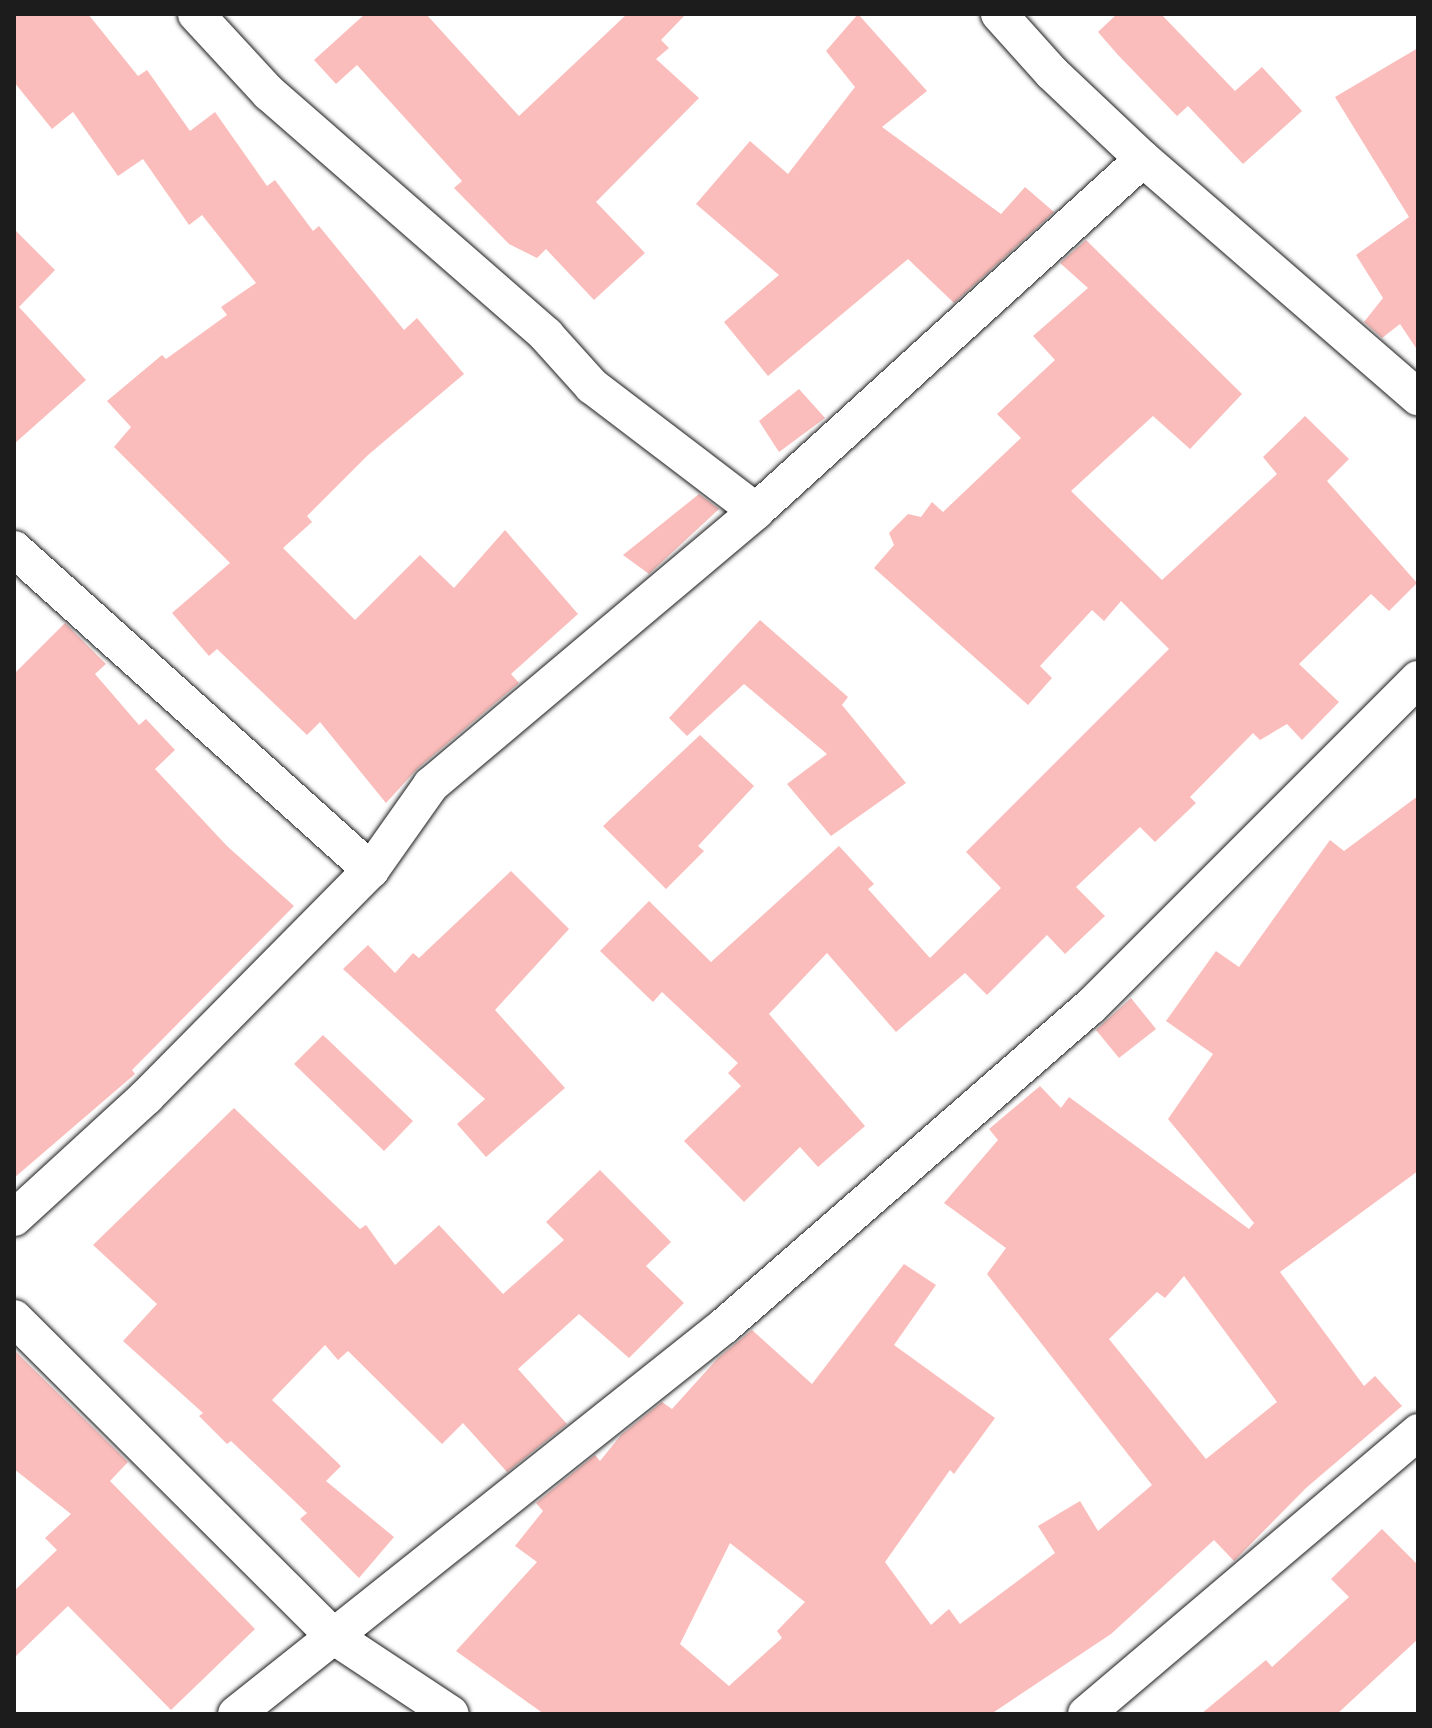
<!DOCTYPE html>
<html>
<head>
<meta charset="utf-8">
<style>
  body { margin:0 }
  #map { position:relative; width:1432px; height:1728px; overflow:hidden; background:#fff; font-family:"Gochi Hand",sans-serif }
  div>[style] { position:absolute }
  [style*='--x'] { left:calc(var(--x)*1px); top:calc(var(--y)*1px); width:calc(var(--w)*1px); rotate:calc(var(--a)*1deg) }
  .building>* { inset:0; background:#fabdbb }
  .roads { filter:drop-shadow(0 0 2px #1c1c1c) drop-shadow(0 0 2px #1c1c1c) }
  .street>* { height:36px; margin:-18px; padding:0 18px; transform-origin:18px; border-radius:18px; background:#fff }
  span { translate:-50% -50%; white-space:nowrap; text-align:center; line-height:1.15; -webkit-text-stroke:6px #fff; paint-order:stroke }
  .frame { position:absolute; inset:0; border:16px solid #1c1c1c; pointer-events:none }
</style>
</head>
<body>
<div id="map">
  <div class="building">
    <i style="clip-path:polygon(14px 14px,88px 14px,138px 76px,147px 70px,190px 131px,215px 112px,267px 186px,275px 180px,313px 231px,319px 226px,404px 330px,417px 318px,464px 374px,368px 455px,307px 516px,312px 522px,283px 548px,355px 620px,420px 555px,454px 588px,505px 530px,578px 614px,511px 674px,519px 683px,417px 769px,386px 803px,320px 722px,307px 735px,217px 649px,209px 656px,172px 613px,230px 563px,114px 447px,131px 427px,107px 401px,162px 355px,166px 359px,227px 315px,221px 307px,256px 283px,202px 215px,189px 225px,143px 159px,118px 176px,73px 112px,52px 129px,14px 82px)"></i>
    <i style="clip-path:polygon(365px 14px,426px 14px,519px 116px,627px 14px,686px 14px,661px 40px,669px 48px,656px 59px,699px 98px,596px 202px,645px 253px,594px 300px,546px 249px,537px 258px,509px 244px,454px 188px,462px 181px,357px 65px,336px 84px,314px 60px)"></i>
    <i style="clip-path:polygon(858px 14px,927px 91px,882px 127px,1001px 214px,1025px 187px,1054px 212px,954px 303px,908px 259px,768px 376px,724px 322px,779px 275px,696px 204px,750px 141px,788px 174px,855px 87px,826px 51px)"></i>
    <i style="clip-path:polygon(1117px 14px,1161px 14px,1235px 91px,1262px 67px,1302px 111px,1243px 164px,1188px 106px,1177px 116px,1118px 55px,1098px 32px)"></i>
    <i style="clip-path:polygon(1418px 48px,1418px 351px,1400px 324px,1382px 338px,1364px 322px,1383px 298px,1356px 255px,1409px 217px,1335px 97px)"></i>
    <i style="clip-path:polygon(14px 229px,55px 270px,19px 307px,86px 380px,14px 444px)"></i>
    <i style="clip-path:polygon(1086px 240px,1242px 394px,1190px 449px,1153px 416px,1071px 491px,1162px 580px,1277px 474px,1263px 457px,1305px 416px,1349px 459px,1327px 481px,1417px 583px,1389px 611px,1371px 594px,1299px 664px,1339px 702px,1302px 740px,1287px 724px,1260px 740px,1253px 733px,1190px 797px,1196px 803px,1155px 842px,1140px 827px,1076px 887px,1105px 916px,1065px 954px,1047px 935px,987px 995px,965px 973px,896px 1032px,827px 953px,769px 1014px,865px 1126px,818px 1167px,800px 1147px,744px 1202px,684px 1141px,741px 1086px,728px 1073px,738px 1063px,662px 992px,653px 1002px,600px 951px,649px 901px,711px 962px,839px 846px,874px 884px,868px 889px,930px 958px,1001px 888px,966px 852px,1169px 649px,1121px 601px,1104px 621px,1092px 610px,1040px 666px,1052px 678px,1028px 705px,874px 568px,894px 545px,889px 533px,908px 514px,921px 517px,932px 502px,943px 512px,1021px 438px,997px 414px,1055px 360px,1033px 336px,1088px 288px,1060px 263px)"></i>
    <i style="clip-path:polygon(799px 389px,825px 418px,779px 452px,759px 421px)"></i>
    <i style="clip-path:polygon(699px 494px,719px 509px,649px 574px,623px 555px)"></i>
    <i style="clip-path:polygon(760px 620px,848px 697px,842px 705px,906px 783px,831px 836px,787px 784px,827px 754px,744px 684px,687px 736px,669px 718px)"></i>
    <i style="clip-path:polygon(65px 623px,106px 664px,95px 674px,139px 725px,146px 719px,175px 750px,155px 769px,227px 846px,294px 906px,132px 1070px,135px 1074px,14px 1178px,14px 674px)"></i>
    <i style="clip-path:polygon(700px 735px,754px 786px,698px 846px,704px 851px,666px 889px,603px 826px)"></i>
    <i style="clip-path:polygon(evenodd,1418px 796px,1418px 1171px,1280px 1272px,1364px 1386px,1375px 1376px,1402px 1406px,1306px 1488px,1239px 1556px,1234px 1561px,1214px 1540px,1111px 1634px,991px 1714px,544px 1714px,456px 1651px,537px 1562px,515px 1546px,543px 1511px,536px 1503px,595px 1455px,600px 1461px,621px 1435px,662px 1402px,672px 1409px,718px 1358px,752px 1330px,812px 1384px,904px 1264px,936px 1285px,894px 1345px,995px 1418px,954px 1474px,950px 1470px,885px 1562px,931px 1625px,949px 1609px,960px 1624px,1055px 1553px,1038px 1526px,1080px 1501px,1098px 1531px,1152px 1485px,987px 1274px,1006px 1248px,944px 1203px,998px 1140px,989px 1129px,1040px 1086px,1061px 1108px,1069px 1097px,1249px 1229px,1254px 1223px,1168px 1119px,1213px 1054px,1166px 1021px,1216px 951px,1239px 967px,1330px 840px,1344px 851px,1418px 796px,1184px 1276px,1277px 1402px,1206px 1459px,1109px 1339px,1157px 1292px,1165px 1298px,1184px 1276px,1418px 796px,730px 1543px,805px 1602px,777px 1631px,782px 1638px,729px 1686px,680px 1644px,730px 1543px)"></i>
    <i style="clip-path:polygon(511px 871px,569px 929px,495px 1010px,565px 1088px,486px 1157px,457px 1124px,485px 1099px,343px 969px,368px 945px,395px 973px,413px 953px,419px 958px)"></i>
    <i style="clip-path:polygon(1131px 998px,1156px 1029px,1119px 1058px,1096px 1030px)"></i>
    <i style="clip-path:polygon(323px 1035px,413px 1121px,384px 1151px,294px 1064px)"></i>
    <i style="clip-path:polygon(234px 1108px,360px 1229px,366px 1225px,395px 1265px,439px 1225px,503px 1294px,564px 1240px,546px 1222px,600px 1170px,671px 1242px,646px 1266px,684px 1303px,629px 1358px,579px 1314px,518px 1369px,567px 1424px,507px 1472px,463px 1423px,442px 1444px,348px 1351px,338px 1360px,325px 1345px,272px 1400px,341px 1466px,326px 1481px,394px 1537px,359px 1578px,300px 1519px,307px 1513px,231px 1441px,227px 1444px,199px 1416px,203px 1413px,123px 1341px,157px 1304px,93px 1245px)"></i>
    <i style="clip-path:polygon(14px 1350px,128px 1462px,110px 1481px,255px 1629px,171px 1710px,68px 1606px,14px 1658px,14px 1591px,57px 1550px,45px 1538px,71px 1514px,14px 1469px)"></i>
    <i style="clip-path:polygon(1382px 1529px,1418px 1565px,1418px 1639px,1337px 1714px,1201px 1714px,1266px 1660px,1272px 1667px,1349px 1597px,1331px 1579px)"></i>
  </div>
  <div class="roads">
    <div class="street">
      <i style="--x:196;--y:14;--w:108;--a:47.3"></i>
      <i style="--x:269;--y:93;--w:368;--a:41.1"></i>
      <i style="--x:546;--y:335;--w:69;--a:48"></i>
      <i style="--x:592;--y:386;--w:206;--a:37.3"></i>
      <i style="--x:999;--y:14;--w:79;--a:48.1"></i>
      <i style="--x:1052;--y:73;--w:125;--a:43.4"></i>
      <i style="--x:1143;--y:159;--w:364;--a:40.9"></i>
      <i style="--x:14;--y:549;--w:480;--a:42"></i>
      <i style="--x:14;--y:1218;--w:179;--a:-42.5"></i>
      <i style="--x:146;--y:1097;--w:320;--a:-45.3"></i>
      <i style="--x:371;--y:870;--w:104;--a:-54.8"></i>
      <i style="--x:431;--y:785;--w:425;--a:-40.1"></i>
      <i style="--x:756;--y:511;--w:523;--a:-42.29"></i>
      <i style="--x:14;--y:1318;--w:450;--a:44.9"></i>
      <i style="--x:333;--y:1636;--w:141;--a:33.5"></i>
      <i style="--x:236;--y:1714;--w:623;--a:-38.49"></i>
      <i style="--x:724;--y:1326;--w:486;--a:-41.1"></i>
      <i style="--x:1090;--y:1007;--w:464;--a:-45"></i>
      <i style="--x:1086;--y:1714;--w:436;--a:-40.3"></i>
    </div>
  </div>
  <div class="frame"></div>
</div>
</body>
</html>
